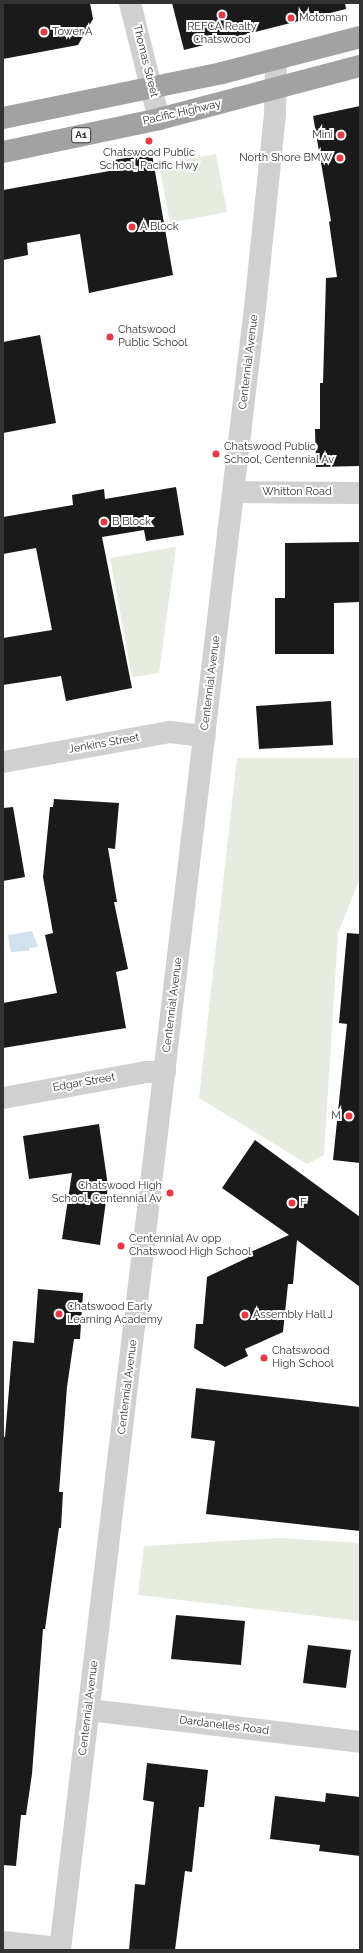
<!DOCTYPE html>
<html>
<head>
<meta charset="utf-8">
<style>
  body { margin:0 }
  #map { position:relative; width:363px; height:1953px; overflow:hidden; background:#fff; font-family:Raleway,sans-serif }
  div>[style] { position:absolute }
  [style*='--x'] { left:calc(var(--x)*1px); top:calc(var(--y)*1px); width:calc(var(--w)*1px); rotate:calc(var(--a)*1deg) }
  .green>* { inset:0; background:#e6ecdf }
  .water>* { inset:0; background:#cfe2ee }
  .building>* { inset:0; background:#1a1a1a }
  .minor>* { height:22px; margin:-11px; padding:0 11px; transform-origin:11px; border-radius:11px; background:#d0d0d0 }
  .trunk>* { height:22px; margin:-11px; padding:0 11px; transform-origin:11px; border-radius:11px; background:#a2a2a2 }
  .dots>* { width:11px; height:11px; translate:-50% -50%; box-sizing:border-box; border:2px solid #fff; border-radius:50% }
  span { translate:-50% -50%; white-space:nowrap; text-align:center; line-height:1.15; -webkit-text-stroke:4px #fff; paint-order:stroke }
  .shield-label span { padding:1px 3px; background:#fff; border:1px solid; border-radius:3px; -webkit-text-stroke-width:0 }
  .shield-label { font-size:10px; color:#333; font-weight:700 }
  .poi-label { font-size:11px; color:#333 }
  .left { translate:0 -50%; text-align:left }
  .right { translate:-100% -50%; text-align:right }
  .street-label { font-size:11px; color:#333 }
  .frame { position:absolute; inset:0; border:4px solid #333; pointer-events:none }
</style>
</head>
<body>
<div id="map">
  <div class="green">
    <i style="clip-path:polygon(216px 154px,227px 212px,170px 223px,159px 164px)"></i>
    <i style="clip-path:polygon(176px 547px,159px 673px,132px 677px,110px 558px)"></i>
    <i style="clip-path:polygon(237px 758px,360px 758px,360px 878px,338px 933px,324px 1155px,307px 1164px,199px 1098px)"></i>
    <i style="clip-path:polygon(279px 1538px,360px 1543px,360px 1621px,138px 1595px,144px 1546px)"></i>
  </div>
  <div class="water">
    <i style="clip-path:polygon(32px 931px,38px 947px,29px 948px,29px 951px,11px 952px,8px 935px)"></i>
  </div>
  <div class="building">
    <i style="clip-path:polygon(3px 3px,90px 3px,93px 19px,78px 45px,3px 59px)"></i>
    <i style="clip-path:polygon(172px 3px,345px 3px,346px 9px,184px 50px)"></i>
    <i style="clip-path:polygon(360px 106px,360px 466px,316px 467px,315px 429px,320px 429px,320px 383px,323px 383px,326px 278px,337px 277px,329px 222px,331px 221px,313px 116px)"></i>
    <i style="clip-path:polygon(152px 154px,173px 275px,89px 293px,80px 234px,27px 243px,28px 255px,3px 260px,3px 190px,115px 170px,113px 160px)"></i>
    <i style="clip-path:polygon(40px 335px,56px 423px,3px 433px,3px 342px)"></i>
    <i style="clip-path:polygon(176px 487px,184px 535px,146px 541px,144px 530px,102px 537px,132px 688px,66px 701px,61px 676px,3px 685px,3px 638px,52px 630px,36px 548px,3px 554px,3px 517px,73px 505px,72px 495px,104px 489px,105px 499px)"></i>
    <i style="clip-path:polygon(360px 542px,360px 602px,334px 603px,334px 654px,275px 654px,275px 598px,285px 598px,285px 543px)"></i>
    <i style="clip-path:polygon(331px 701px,333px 745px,259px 749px,256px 706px)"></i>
    <i style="clip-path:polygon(54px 799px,119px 803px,115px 849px,108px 848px,117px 902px,114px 902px,128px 969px,116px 972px,126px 1028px,3px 1048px,3px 1003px,57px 993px,45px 935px,53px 933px,43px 877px,50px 807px,53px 807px)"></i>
    <i style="clip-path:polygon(13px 807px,25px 877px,3px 881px,3px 808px)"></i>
    <i style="clip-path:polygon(347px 933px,360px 934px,360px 1163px,333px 1160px,347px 1024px,339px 1023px)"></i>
    <i style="clip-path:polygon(99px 1124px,108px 1186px,100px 1245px,62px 1239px,72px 1173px,29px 1179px,23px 1136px)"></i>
    <i style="clip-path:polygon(255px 1140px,360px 1217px,360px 1287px,297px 1240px,293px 1284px,288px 1284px,283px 1332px,245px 1349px,248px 1356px,225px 1367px,194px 1348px,196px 1324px,203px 1324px,207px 1277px,249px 1257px,246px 1254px,289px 1235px,222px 1188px)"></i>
    <i style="clip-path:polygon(38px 1289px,83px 1293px,80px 1339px,74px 1339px,67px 1387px,59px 1492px,63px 1492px,61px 1528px,59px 1528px,45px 1629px,43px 1629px,32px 1774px,26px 1815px,21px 1815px,16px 1866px,3px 1865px,3px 1437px,5px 1437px,13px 1341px,34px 1343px)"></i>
    <i style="clip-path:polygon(196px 1388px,360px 1407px,360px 1531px,206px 1514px,215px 1441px,191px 1438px)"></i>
    <i style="clip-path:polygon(176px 1615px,245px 1621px,241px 1665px,171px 1659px)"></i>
    <i style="clip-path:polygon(308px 1645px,351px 1650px,346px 1688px,303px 1683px)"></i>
    <i style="clip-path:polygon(147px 1763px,208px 1770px,204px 1807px,199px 1807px,192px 1872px,185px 1871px,175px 1950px,129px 1950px,135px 1884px,145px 1885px,154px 1802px,143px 1800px)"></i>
    <i style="clip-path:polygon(326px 1793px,360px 1797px,360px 1856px,319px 1851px,320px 1845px,270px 1839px,275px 1796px,325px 1802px)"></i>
  </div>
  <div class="minor">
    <i style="--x:130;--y:3;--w:120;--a:76"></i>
    <i style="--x:234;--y:492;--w:126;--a:0.5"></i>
    <i style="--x:3;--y:762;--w:170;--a:-10.2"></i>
    <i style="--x:170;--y:732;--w:35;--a:7"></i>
    <i style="--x:3;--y:1098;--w:145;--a:-10.3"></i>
    <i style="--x:146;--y:1072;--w:19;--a:0"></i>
    <i style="--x:89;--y:1710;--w:273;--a:6.7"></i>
    <i style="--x:3;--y:1942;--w:57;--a:6"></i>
    <i style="--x:60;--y:1950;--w:1664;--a:-83.23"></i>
    <i style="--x:256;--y:298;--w:184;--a:-84.1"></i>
    <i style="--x:275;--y:115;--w:55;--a:-89"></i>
  </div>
  <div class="trunk">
    <i style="--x:3;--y:118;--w:224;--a:-11.6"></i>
    <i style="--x:222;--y:73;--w:143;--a:-14.6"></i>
    <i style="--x:3;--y:152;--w:159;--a:-11.9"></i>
    <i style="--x:159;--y:119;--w:208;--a:-14.8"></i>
  </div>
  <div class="dots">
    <i style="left:222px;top:15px;background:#e63946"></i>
    <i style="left:291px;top:18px;background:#e63946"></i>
    <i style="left:44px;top:32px;background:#e63946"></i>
    <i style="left:341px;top:135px;background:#e63946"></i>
    <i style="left:149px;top:141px;background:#e63946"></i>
    <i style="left:340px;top:158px;background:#e63946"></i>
    <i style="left:132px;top:227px;background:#e63946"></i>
    <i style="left:110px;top:337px;background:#e63946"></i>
    <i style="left:216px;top:454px;background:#e63946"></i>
    <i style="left:104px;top:522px;background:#e63946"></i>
    <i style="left:349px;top:1116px;background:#e63946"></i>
    <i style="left:170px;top:1193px;background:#e63946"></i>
    <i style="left:292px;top:1203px;background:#e63946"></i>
    <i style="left:121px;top:1246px;background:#e63946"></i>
    <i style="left:59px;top:1314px;background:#e63946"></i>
    <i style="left:245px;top:1315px;background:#e63946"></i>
    <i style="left:264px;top:1358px;background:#e63946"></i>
  </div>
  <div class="shield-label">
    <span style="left:81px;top:135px">A1</span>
  </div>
  <div class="poi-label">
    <span class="left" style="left:299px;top:18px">Motoman</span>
    <span style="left:222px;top:34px">REFCA Realty<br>Chatswood</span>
    <span class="left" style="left:52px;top:32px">Tower A</span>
    <span class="right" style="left:333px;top:135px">Mini</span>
    <span style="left:149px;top:160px">Chatswood Public<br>School, Pacific Hwy</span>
    <span class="right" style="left:332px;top:158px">North Shore BMW</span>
    <span class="left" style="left:140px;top:227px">A Block</span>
    <span class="left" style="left:118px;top:337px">Chatswood<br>Public School</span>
    <span class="left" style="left:224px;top:454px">Chatswood Public<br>School, Centennial Av</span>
    <span class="left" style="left:112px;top:522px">B Block</span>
    <span class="right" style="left:341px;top:1116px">M</span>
    <span class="right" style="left:162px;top:1193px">Chatswood High<br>School, Centennial Av</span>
    <span class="left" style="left:300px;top:1203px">F</span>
    <span class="left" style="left:129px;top:1246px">Centennial Av opp<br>Chatswood High School</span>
    <span class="left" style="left:67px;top:1314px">Chatswood Early<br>Learning Academy</span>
    <span class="left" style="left:253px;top:1315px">Assembly Hall J</span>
    <span class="left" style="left:272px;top:1358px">Chatswood<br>High School</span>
  </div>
  <div class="street-label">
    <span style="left:145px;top:61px;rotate:76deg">Thomas Street</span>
    <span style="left:182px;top:113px;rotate:-13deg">Pacific Highway</span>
    <span style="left:249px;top:362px;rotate:-83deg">Centennial Avenue</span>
    <span style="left:297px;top:492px">Whitton Road</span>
    <span style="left:211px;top:683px;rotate:-83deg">Centennial Avenue</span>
    <span style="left:104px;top:744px;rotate:-10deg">Jenkins Street</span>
    <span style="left:173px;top:1005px;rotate:-83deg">Centennial Avenue</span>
    <span style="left:84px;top:1083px;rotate:-10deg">Edgar Street</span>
    <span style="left:128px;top:1387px;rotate:-83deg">Centennial Avenue</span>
    <span style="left:89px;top:1708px;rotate:-83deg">Centennial Avenue</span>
    <span style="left:224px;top:1726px;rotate:7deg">Dardanelles Road</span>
  </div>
  <div class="frame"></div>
</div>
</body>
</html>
